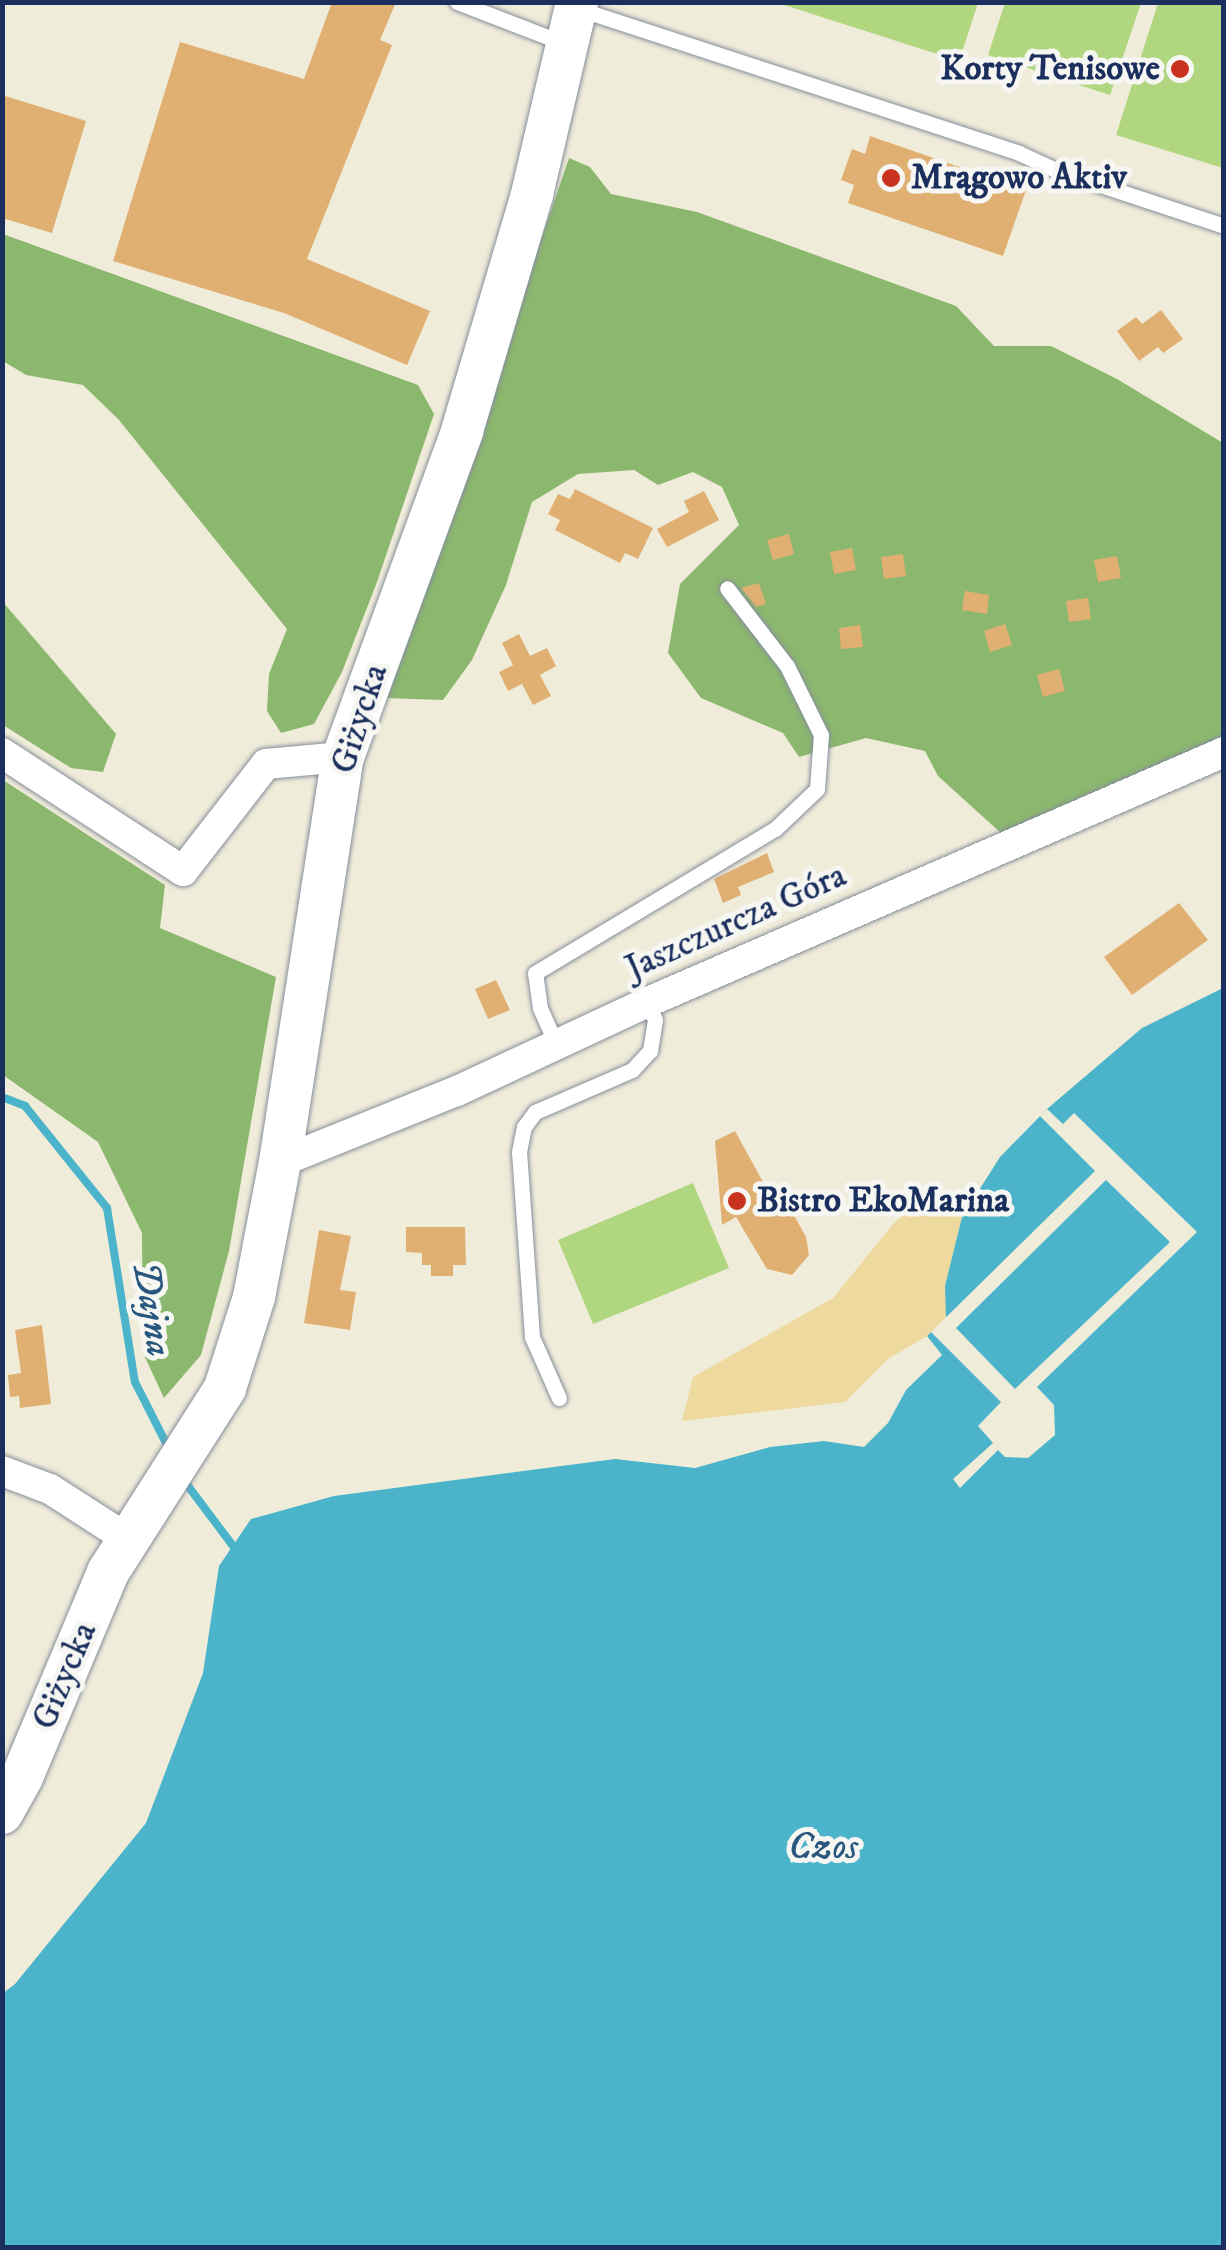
<!DOCTYPE html>
<html>
<head>
<meta charset="utf-8">
<style>
  body { margin:0 }
  #map { position:relative; width:1226px; height:2250px; overflow:hidden; background:#f0ecda; font-family:"IM FELL DW Pica",serif }
  div>[style] { position:absolute }
  [style*='--x'] { left:calc(var(--x)*1px); top:calc(var(--y)*1px); width:calc(var(--w)*1px); rotate:calc(var(--a)*1deg) }
  .green>* { inset:0; background:#b0d680 }
  .forest>* { inset:0; background:#8cb76e }
  .sand>* { inset:0; background:#eeda9e }
  .water>* { inset:0; background:#4bb4ca }
  .pier>* { inset:0; background:#f0ecda }
  .stream>* { height:8px; margin:-4px; padding:0 4px; transform-origin:4px; border-radius:4px; background:#4bb4ca }
  .building>* { inset:0; background:#e0b073 }
  .roads { filter:drop-shadow(0 0 2px #868e9c) drop-shadow(0 0 2px #868e9c) }
  .lane>* { height:15px; margin:-7.5px; padding:0 7.5px; transform-origin:7.5px; border-radius:7.5px; background:#fff }
  .street>* { height:30px; margin:-15px; padding:0 15px; transform-origin:15px; border-radius:15px; background:#fff }
  .secondary>* { height:42px; margin:-21px; padding:0 21px; transform-origin:21px; border-radius:21px; background:#fff }
  .dots>* { width:28px; height:28px; translate:-50% -50%; box-sizing:border-box; border:5px solid #f6f6f2; border-radius:50% }
  span { translate:-50% -50%; white-space:nowrap; text-align:center; line-height:1.15; -webkit-text-stroke:10px #f6f6f2; paint-order:stroke }
  .poi-label { font-size:35px; color:#1b2f5e; font-weight:700 }
  .right { translate:-100% -50%; text-align:right }
  .left { translate:0 -50%; text-align:left }
  .street-label { font-size:35px; color:#1b2f5e }
  .water-label { font-size:38px; color:#29577e; font-style:italic }
  .frame { position:absolute; inset:0; border:5px solid #1b2f5e; pointer-events:none }
</style>
</head>
<body>
<div id="map">
  <div class="green">
    <i style="clip-path:polygon(778px 3px,978px 3px,959px 61px)"></i>
    <i style="clip-path:polygon(1005px 3px,1141px 3px,1110px 95px,988px 55px)"></i>
    <i style="clip-path:polygon(1158px 3px,1223px 3px,1223px 168px,1116px 135px)"></i>
    <i style="clip-path:polygon(693px 1183px,729px 1268px,593px 1324px,558px 1240px)"></i>
  </div>
  <div class="forest">
    <i style="clip-path:polygon(569px 158px,590px 167px,611px 194px,697px 212px,956px 306px,994px 346px,1051px 346px,1117px 379px,1223px 443px,1223px 738px,1002px 834px,938px 776px,925px 751px,866px 738px,799px 757px,783px 733px,701px 698px,668px 653px,680px 584px,739px 525px,722px 487px,693px 472px,658px 485px,634px 470px,578px 474px,532px 502px,506px 585px,472px 660px,443px 700px,385px 698px)"></i>
    <i style="clip-path:polygon(3px 234px,418px 385px,434px 414px,377px 582px,342px 672px,314px 724px,281px 733px,267px 711px,269px 674px,287px 629px,119px 420px,83px 385px,26px 375px,3px 361px)"></i>
    <i style="clip-path:polygon(2px 601px,116px 734px,103px 772px,71px 768px,3px 725px)"></i>
    <i style="clip-path:polygon(3px 780px,165px 885px,160px 928px,276px 977px,229px 1251px,201px 1355px,164px 1398px,143px 1353px,142px 1233px,98px 1142px,3px 1075px)"></i>
  </div>
  <div class="sand">
    <i style="clip-path:polygon(937px 1188px,962px 1217px,945px 1286px,946px 1318px,927px 1336px,888px 1359px,845px 1402px,682px 1421px,693px 1377px,833px 1298px,894px 1223px)"></i>
  </div>
  <div class="water">
    <i style="clip-path:polygon(1223px 988px,1223px 2247px,3px 2247px,2px 1994px,15px 1984px,146px 1823px,203px 1673px,219px 1566px,251px 1519px,334px 1496px,615px 1459px,695px 1468px,770px 1447px,824px 1441px,864px 1447px,888px 1423px,906px 1390px,942px 1355px,927px 1336px,946px 1318px,945px 1286px,962px 1217px,1000px 1157px,1047px 1109px,1142px 1028px)"></i>
  </div>
  <div class="pier">
    <i style="clip-path:polygon(evenodd,1047px 1109px,1063px 1124px,1074px 1113px,1197px 1232px,1037px 1387px,1054px 1405px,1055px 1435px,1028px 1458px,1005px 1457px,998px 1450px,960px 1488px,953px 1479px,993px 1443px,978px 1426px,1001px 1402px,931px 1332px,1095px 1171px,1040px 1116px,1047px 1109px,1106px 1180px,1170px 1242px,1015px 1389px,956px 1328px,1106px 1180px)"></i>
  </div>
  <div class="stream">
    <i style="--x:2;--y:1097;--w:25;--a:21"></i>
    <i style="--x:25;--y:1106;--w:131;--a:51.2"></i>
    <i style="--x:107;--y:1208;--w:176;--a:80.9"></i>
    <i style="--x:135;--y:1382;--w:77;--a:63.1"></i>
    <i style="--x:185;--y:1482;--w:80;--a:53.1"></i>
  </div>
  <div class="building">
    <i style="clip-path:polygon(332px 2px,396px 2px,380px 40px,392px 45px,307px 259px,430px 311px,407px 365px,284px 313px,113px 261px,180px 42px,304px 79px)"></i>
    <i style="clip-path:polygon(2px 95px,86px 121px,52px 233px,2px 218px)"></i>
    <i style="clip-path:polygon(870px 136px,1026px 190px,1003px 256px,848px 203px,854px 185px,841px 180px,852px 149px,865px 154px)"></i>
    <i style="clip-path:polygon(1161px 310px,1183px 339px,1163px 353px,1158px 347px,1139px 361px,1117px 331px,1136px 317px,1142px 324px)"></i>
    <i style="clip-path:polygon(575px 489px,653px 528px,638px 559px,625px 553px,620px 563px,555px 530px,560px 520px,548px 514px,558px 494px,570px 499px)"></i>
    <i style="clip-path:polygon(704px 491px,719px 520px,667px 547px,657px 529px,689px 512px,684px 501px)"></i>
    <i style="clip-path:polygon(789px 534px,794px 554px,773px 560px,767px 540px)"></i>
    <i style="clip-path:polygon(852px 548px,856px 570px,834px 574px,830px 552px)"></i>
    <i style="clip-path:polygon(903px 554px,906px 576px,884px 579px,881px 557px)"></i>
    <i style="clip-path:polygon(1117px 556px,1121px 578px,1098px 582px,1094px 560px)"></i>
    <i style="clip-path:polygon(759px 583px,766px 604px,756px 607px,741px 588px)"></i>
    <i style="clip-path:polygon(965px 591px,989px 595px,987px 614px,962px 610px)"></i>
    <i style="clip-path:polygon(1088px 598px,1091px 619px,1069px 622px,1066px 601px)"></i>
    <i style="clip-path:polygon(1005px 624px,1012px 645px,990px 652px,984px 631px)"></i>
    <i style="clip-path:polygon(860px 625px,863px 647px,841px 649px,839px 628px)"></i>
    <i style="clip-path:polygon(519px 634px,530px 656px,547px 648px,556px 666px,540px 675px,551px 696px,533px 705px,522px 684px,508px 691px,499px 672px,513px 665px,502px 643px)"></i>
    <i style="clip-path:polygon(1059px 669px,1065px 691px,1043px 697px,1037px 675px)"></i>
    <i style="clip-path:polygon(767px 853px,774px 872px,738px 887px,741px 895px,723px 903px,714px 879px)"></i>
    <i style="clip-path:polygon(1179px 903px,1208px 940px,1132px 995px,1104px 957px)"></i>
    <i style="clip-path:polygon(496px 980px,510px 1010px,488px 1019px,475px 989px)"></i>
    <i style="clip-path:polygon(735px 1131px,780px 1213px,790px 1208px,806px 1237px,809px 1255px,792px 1275px,767px 1269px,736px 1217px,722px 1225px,715px 1141px)"></i>
    <i style="clip-path:polygon(406px 1227px,465px 1227px,466px 1265px,453px 1265px,453px 1276px,431px 1276px,431px 1265px,422px 1265px,422px 1253px,406px 1252px)"></i>
    <i style="clip-path:polygon(319px 1230px,351px 1236px,340px 1290px,356px 1292px,350px 1330px,304px 1323px)"></i>
    <i style="clip-path:polygon(42px 1325px,51px 1404px,20px 1408px,19px 1396px,10px 1397px,8px 1375px,21px 1373px,15px 1330px)"></i>
  </div>
  <div class="roads">
    <div class="lane">
      <i style="--x:457;--y:2;--w:114;--a:21.1"></i>
      <i style="--x:579;--y:9;--w:463;--a:18.1"></i>
      <i style="--x:1019;--y:153;--w:40;--a:25"></i>
      <i style="--x:1055;--y:170;--w:178;--a:18.3"></i>
      <i style="--x:556;--y:1044;--w:39;--a:-114"></i>
      <i style="--x:540;--y:1008;--w:35;--a:-98"></i>
      <i style="--x:535;--y:973;--w:280;--a:-31"></i>
      <i style="--x:775;--y:829;--w:58;--a:-43.6"></i>
      <i style="--x:817;--y:789;--w:54;--a:-85.8"></i>
      <i style="--x:821;--y:735;--w:77;--a:-116.2"></i>
      <i style="--x:787;--y:666;--w:98;--a:-127.6"></i>
      <i style="--x:559;--y:1398;--w:67;--a:-113.9"></i>
      <i style="--x:532;--y:1337;--w:185;--a:-94"></i>
      <i style="--x:519;--y:1152;--w:25;--a:-79"></i>
      <i style="--x:524;--y:1127;--w:19;--a:-54"></i>
      <i style="--x:535;--y:1112;--w:106;--a:-23.4"></i>
      <i style="--x:632;--y:1070;--w:26;--a:-47"></i>
      <i style="--x:650;--y:1051;--w:31;--a:-81"></i>
      <i style="--x:655;--y:1020;--w:19;--a:-111"></i>
    </div>
    <div class="street">
      <i style="--x:2;--y:753;--w:216;--a:33.1"></i>
      <i style="--x:183;--y:871;--w:135;--a:-52.2"></i>
      <i style="--x:266;--y:764;--w:77;--a:-5.2"></i>
      <i style="--x:280;--y:1162;--w:191;--a:-21.9"></i>
      <i style="--x:457;--y:1091;--w:211;--a:-25"></i>
      <i style="--x:648;--y:1002;--w:628;--a:-23.46"></i>
      <i style="--x:2;--y:1471;--w:51;--a:20.6"></i>
      <i style="--x:50;--y:1489;--w:94;--a:32.8"></i>
    </div>
    <div class="secondary">
      <i style="--x:2;--y:1813;--w:41;--a:-60.9"></i>
      <i style="--x:22;--y:1777;--w:222;--a:-67.2"></i>
      <i style="--x:108;--y:1572;--w:218;--a:-57.5"></i>
      <i style="--x:225;--y:1388;--w:96;--a:-72.3"></i>
      <i style="--x:254;--y:1297;--w:137;--a:-79.1"></i>
      <i style="--x:280;--y:1162;--w:410;--a:-81.2"></i>
      <i style="--x:343;--y:757;--w:347;--a:-69.9"></i>
      <i style="--x:462;--y:431;--w:247;--a:-73.5"></i>
      <i style="--x:532;--y:194;--w:197;--a:-76.8"></i>
    </div>
  </div>
  <div class="dots">
    <i style="left:1180px;top:69px;background:#c8321e"></i>
    <i style="left:891px;top:178px;background:#c8321e"></i>
    <i style="left:737px;top:1201px;background:#c8321e"></i>
  </div>
  <div class="poi-label">
    <span class="right" style="left:1160px;top:69px">Korty Tenisowe</span>
    <span class="left" style="left:911px;top:178px">Mrągowo Aktiv</span>
    <span class="left" style="left:757px;top:1201px">Bistro EkoMarina</span>
  </div>
  <div class="street-label">
    <span style="left:360px;top:719px;rotate:-72deg">Giżycka</span>
    <span style="left:736px;top:922px;rotate:-24deg">Jaszczurcza Góra</span>
    <span style="left:65px;top:1676px;rotate:-67deg">Giżycka</span>
  </div>
  <div class="water-label">
    <span style="left:151px;top:1309px;rotate:81deg">Dajna</span>
    <span style="left:823px;top:1848px">Czos</span>
  </div>
  <div class="frame"></div>
</div>
</body>
</html>
